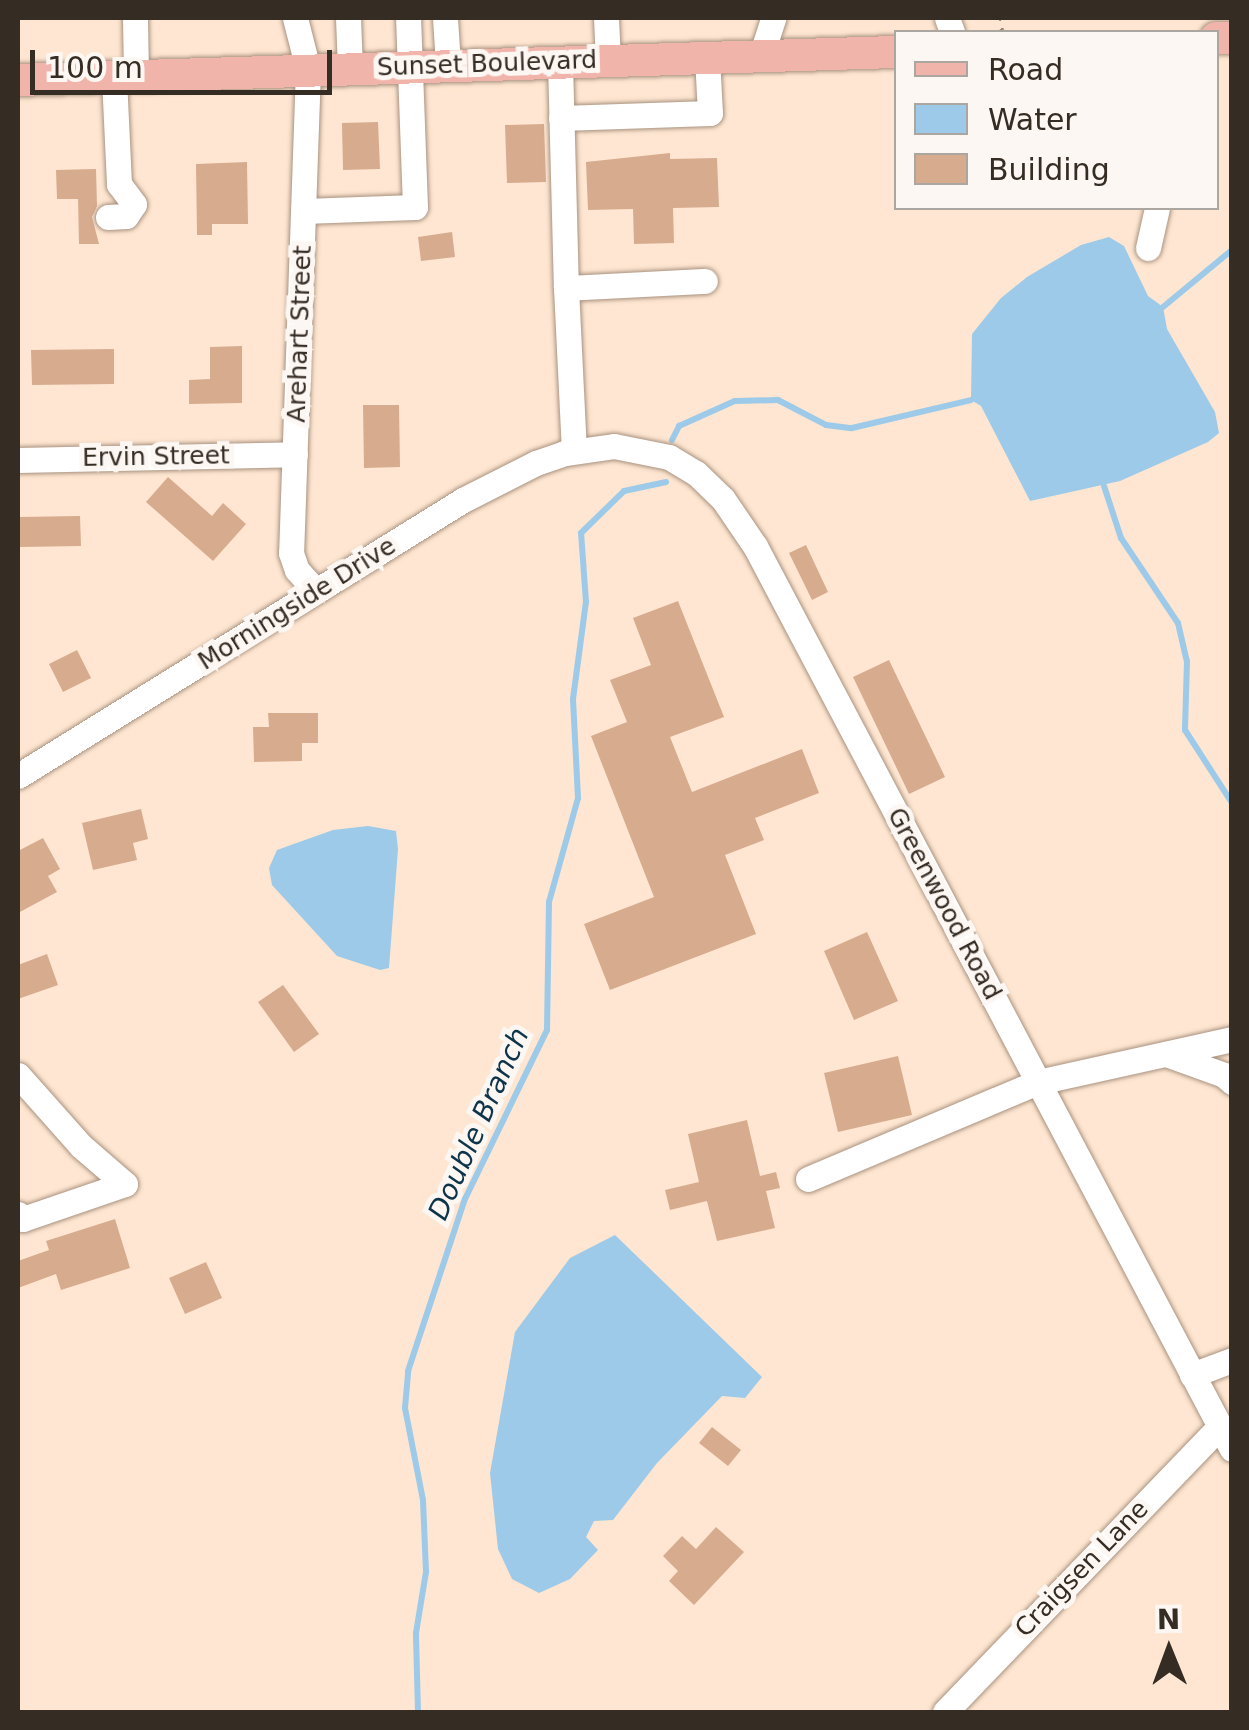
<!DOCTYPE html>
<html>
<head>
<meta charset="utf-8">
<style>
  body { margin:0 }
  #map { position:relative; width:1249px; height:1730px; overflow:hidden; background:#fee6d2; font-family:"DejaVu Sans",sans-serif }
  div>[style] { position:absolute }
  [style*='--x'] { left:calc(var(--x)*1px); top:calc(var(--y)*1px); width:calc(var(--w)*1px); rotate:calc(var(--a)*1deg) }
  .water>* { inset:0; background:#9ccae8 }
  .stream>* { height:6px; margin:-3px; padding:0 3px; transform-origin:3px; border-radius:3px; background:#9ccae8 }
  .building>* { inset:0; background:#d7ab8e }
  .path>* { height:4px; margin-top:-2px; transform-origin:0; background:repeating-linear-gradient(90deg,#98887a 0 2.5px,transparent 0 10.5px) }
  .roads { filter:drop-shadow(0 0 2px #a8927f) drop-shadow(0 0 2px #a8927f) }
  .minor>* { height:25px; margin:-12.5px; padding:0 12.5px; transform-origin:12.5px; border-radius:12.5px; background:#fff }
  .major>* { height:32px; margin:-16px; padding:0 16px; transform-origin:16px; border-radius:16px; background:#f1b4aa }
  span { translate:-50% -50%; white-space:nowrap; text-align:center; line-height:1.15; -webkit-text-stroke:10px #fcf7f3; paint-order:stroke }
  .street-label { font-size:25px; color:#352c24 }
  .water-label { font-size:28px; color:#0e3449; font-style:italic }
  .frame { position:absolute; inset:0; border:20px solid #352c24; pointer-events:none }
  .legend { position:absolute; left:894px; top:30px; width:325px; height:180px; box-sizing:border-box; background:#fcf7f3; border:2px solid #aca6a0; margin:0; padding:12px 18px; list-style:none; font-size:30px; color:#352c24 }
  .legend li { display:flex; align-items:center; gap:20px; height:50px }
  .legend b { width:50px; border:2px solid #aca6a0 }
  .north { position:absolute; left:1119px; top:1600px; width:100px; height:100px; -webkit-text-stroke:8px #fcf7f3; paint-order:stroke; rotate:359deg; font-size:28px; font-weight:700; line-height:40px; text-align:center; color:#352c24 }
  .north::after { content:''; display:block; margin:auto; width:35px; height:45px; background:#352c24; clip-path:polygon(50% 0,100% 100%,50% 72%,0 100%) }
  .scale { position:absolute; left:30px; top:50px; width:302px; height:45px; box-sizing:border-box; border:5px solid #352c24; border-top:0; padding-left:12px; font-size:30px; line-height:35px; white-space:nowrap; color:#352c24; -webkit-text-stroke:8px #fcf7f3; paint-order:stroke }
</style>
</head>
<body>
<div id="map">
  <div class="water">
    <i style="clip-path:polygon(1109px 237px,1124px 246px,1148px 296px,1163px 307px,1167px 329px,1215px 412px,1219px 433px,1208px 442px,1120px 481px,1030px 501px,981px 406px,971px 400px,972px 334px,1001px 298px,1027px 277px,1081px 245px)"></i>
    <i style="clip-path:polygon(368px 826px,396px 831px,398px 849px,389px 968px,380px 970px,337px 956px,272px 885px,269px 868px,277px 850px,333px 830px)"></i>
    <i style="clip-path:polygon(615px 1235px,762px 1377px,745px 1398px,722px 1396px,657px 1463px,613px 1520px,594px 1521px,586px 1537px,598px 1550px,570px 1579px,539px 1593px,512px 1579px,498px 1549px,490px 1473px,515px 1332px,570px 1258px)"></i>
  </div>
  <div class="stream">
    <i style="--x:1163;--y:307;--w:89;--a:-39.6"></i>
    <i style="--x:672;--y:440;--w:16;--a:-63"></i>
    <i style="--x:679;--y:426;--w:61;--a:-24.1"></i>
    <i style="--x:735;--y:401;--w:43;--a:-1.3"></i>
    <i style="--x:778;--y:400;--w:54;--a:27.5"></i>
    <i style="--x:826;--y:425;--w:26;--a:7"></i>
    <i style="--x:852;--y:428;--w:122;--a:-13.2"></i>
    <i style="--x:1104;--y:486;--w:55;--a:71.9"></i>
    <i style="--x:1121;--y:538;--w:102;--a:56.2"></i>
    <i style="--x:1178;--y:623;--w:39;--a:77"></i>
    <i style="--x:1187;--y:661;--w:69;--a:91.7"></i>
    <i style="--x:1185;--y:730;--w:87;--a:57.2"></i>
    <i style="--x:418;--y:1712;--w:79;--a:-91.5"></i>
    <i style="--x:416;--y:1633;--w:62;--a:-80.7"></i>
    <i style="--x:426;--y:1572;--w:72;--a:-92.4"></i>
    <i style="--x:423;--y:1500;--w:94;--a:-101.1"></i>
    <i style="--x:405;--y:1408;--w:37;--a:-85"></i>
    <i style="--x:408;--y:1371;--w:181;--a:-71.7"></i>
    <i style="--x:465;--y:1199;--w:188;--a:-64.1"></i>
    <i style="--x:547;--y:1030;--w:128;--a:-89.1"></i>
    <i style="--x:549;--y:902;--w:108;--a:-74.4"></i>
    <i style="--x:578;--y:798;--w:99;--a:-92.9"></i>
    <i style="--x:573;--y:699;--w:98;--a:-82.4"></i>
    <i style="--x:586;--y:602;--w:69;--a:-94.1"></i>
    <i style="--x:581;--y:533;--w:60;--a:-44.3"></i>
    <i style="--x:624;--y:491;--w:43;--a:-12.1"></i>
  </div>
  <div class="building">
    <i style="clip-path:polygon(378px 122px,380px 169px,343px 170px,342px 123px)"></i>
    <i style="clip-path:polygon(544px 124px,546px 182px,507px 183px,505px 125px)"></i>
    <i style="clip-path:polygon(670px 153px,670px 159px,717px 158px,719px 207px,673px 208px,674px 243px,634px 244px,633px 209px,588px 210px,586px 162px)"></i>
    <i style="clip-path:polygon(247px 162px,248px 224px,212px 224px,212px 235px,197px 235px,196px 164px)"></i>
    <i style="clip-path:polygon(96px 169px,97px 206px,92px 217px,99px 244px,79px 244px,78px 199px,57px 199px,56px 170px)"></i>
    <i style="clip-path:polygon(452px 232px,455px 257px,421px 261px,418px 237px)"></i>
    <i style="clip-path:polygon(242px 346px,242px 403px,189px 404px,189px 380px,210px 379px,210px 347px)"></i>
    <i style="clip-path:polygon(114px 349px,114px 384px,32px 385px,31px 350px)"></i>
    <i style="clip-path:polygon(363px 405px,399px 405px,400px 467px,364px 468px)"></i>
    <i style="clip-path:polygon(168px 477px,212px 516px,223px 503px,246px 524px,213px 561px,146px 502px)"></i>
    <i style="clip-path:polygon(80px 516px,81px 546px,20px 547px,19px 517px)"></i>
    <i style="clip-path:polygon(806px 545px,828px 592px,812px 600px,789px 553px)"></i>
    <i style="clip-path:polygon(678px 601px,724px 717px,670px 737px,692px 792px,802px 749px,819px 793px,755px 818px,764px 840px,725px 855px,756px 934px,610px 990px,584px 924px,654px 897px,591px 736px,627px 722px,610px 680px,651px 665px,633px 618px)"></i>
    <i style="clip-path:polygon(77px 650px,91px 678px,63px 692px,49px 664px)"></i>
    <i style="clip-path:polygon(889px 660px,945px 777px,909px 794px,853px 677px)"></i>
    <i style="clip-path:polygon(268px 713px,318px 713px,318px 743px,302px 743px,302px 761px,254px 762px,253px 727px,269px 727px)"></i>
    <i style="clip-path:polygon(141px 809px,148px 839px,133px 843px,137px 860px,93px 870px,82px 823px)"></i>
    <i style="clip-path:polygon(43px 838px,60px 869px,48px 876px,57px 892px,18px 913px,18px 851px)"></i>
    <i style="clip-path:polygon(867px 932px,898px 1001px,854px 1020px,824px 951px)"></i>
    <i style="clip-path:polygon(47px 954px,58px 985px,18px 999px,18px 965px)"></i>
    <i style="clip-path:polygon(283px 985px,319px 1034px,294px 1052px,258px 1002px)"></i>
    <i style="clip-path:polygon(898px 1056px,912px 1115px,838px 1132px,824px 1073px)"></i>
    <i style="clip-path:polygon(747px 1120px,760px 1176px,776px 1172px,780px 1188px,766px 1191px,775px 1228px,717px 1241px,707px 1201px,670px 1210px,665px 1190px,699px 1182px,688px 1134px)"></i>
    <i style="clip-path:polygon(115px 1219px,130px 1268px,61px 1290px,56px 1274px,18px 1288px,18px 1261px,49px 1250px,46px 1241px)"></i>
    <i style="clip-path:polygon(206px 1262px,222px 1298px,185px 1314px,169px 1278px)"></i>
    <i style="clip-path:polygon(712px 1427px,741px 1450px,728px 1466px,699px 1443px)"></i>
    <i style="clip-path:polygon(716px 1527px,744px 1552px,694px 1605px,669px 1581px,678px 1571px,663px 1556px,682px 1536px,696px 1549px)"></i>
  </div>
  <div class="path">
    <i style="--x:1001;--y:18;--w:14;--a:86"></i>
  </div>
  <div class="roads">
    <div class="minor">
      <i style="--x:135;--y:18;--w:57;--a:89"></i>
      <i style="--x:295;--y:18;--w:53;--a:75.7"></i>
      <i style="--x:308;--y:69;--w:484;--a:92"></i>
      <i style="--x:291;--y:553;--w:18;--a:71"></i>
      <i style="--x:297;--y:570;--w:28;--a:48"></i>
      <i style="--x:348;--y:18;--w:50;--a:87.7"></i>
      <i style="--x:445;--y:18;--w:47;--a:86.3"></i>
      <i style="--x:606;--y:18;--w:43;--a:87.3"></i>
      <i style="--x:947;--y:18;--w:15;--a:70"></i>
      <i style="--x:761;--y:56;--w:40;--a:-72"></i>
      <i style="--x:560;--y:62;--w:226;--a:88.5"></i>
      <i style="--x:566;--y:288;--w:139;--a:-2.9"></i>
      <i style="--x:561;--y:118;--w:149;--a:-1.9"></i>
      <i style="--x:710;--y:113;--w:56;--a:-93.1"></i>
      <i style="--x:304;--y:211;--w:111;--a:-2.1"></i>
      <i style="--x:415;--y:207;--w:189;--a:-92.1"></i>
      <i style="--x:108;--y:217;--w:18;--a:-3"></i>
      <i style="--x:126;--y:216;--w:14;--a:-56"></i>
      <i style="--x:134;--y:204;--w:25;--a:-127"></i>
      <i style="--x:119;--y:184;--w:108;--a:-92.7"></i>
      <i style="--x:1148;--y:248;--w:41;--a:-77.3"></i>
      <i style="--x:566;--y:288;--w:163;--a:87.2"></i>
      <i style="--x:18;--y:460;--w:277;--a:-1.2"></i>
      <i style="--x:18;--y:776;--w:524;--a:-31.81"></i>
      <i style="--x:463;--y:500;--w:82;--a:-26.9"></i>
      <i style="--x:536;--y:463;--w:31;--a:-19"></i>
      <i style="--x:565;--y:453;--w:49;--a:-8.1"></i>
      <i style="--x:614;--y:446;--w:56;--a:11.3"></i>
      <i style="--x:669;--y:457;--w:31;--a:31"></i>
      <i style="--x:696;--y:473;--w:37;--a:44"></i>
      <i style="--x:723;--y:499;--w:57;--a:55.8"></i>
      <i style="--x:755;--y:546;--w:1021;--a:62.16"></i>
      <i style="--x:1166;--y:1054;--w:62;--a:19.9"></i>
      <i style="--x:1224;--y:1075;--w:11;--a:41"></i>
      <i style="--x:18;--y:1075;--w:95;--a:48.4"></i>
      <i style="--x:81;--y:1146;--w:58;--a:40.8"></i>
      <i style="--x:125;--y:1184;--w:108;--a:161.1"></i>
      <i style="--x:23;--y:1219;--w:7;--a:-135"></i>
      <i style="--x:808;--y:1179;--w:250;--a:-22.9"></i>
      <i style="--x:1038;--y:1082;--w:199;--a:-12.5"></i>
      <i style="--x:1192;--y:1375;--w:43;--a:-20.6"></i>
      <i style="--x:945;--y:1712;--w:397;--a:-46.1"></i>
    </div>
    <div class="major">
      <i style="--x:1216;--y:38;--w:16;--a:0"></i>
      <i style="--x:18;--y:80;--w:878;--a:-1.83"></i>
    </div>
  </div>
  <div class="street-label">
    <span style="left:487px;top:64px;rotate:-2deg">Sunset Boulevard</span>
    <span style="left:300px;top:334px;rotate:-88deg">Arehart Street</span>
    <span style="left:156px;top:457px;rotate:-1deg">Ervin Street</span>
    <span style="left:297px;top:604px;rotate:-32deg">Morningside Drive</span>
    <span style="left:944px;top:904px;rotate:62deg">Greenwood Road</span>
    <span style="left:1082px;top:1569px;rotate:-46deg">Craigsen Lane</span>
  </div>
  <div class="water-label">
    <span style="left:479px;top:1124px;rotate:-66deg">Double Branch</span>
  </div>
  <div class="frame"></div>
  <ul class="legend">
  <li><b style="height:12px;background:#f1b4aa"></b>Road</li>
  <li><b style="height:28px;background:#9ccae8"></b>Water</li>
  <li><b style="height:28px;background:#d7ab8e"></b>Building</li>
  </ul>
  <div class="north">N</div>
  <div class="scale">100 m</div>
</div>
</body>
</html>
